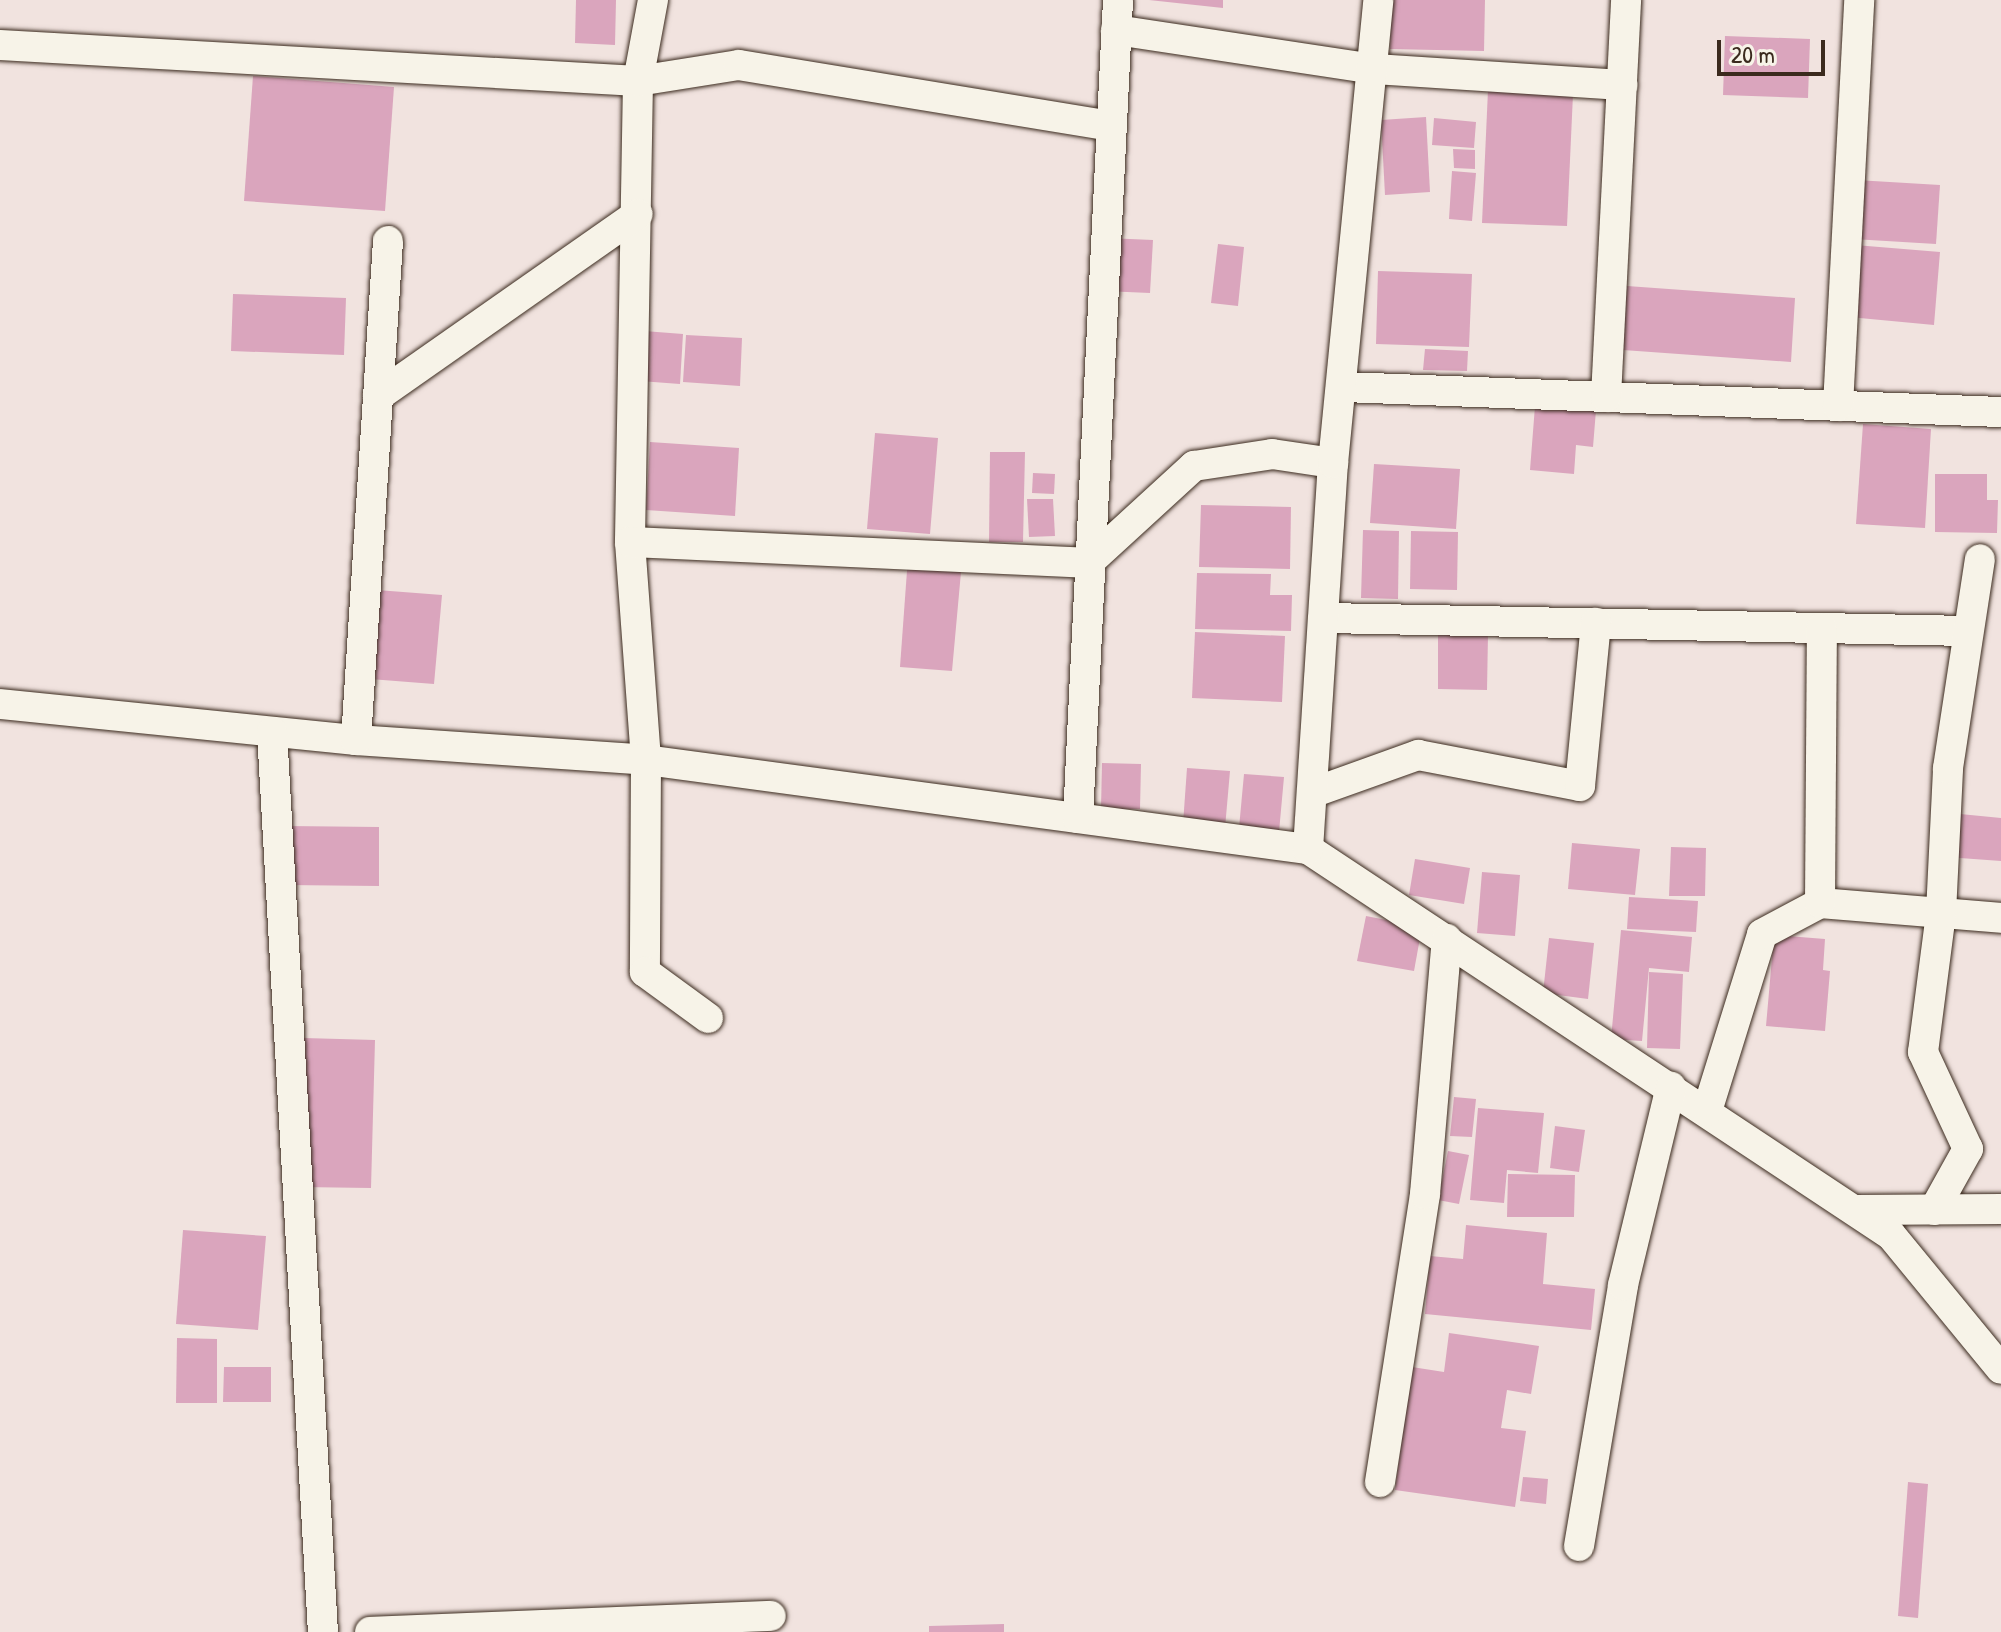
<!DOCTYPE html>
<html>
<head>
<meta charset="utf-8">
<style>
  body { margin:0 }
  #map { position:relative; width:2001px; height:1632px; overflow:hidden; background:#f1e3df; font-family:"Patrick Hand",sans-serif }
  div>[style] { position:absolute }
  [style*='--x'] { left:calc(var(--x)*1px); top:calc(var(--y)*1px); width:calc(var(--w)*1px); rotate:calc(var(--a)*1deg) }
  .building>* { inset:0; background:#daa5bd }
  .roads { filter:drop-shadow(0 0 2px #3b2a1e) drop-shadow(0 0 2px #3b2a1e) }
  .street>* { height:30px; margin:-15px; padding:0 15px; transform-origin:15px; border-radius:15px; background:#f7f3e8 }
  span { translate:-50% -50%; white-space:nowrap; text-align:center; line-height:1.15; -webkit-text-stroke:7px #f7f3e8; paint-order:stroke }
  .scale { position:absolute; left:1717px; top:40px; width:108px; height:36px; box-sizing:border-box; border:4px solid #3b2a1e; border-top:0; padding-left:10px; font-size:24px; line-height:28px; white-space:nowrap; color:#3b2a1e; -webkit-text-stroke:6px #f7f3e8; paint-order:stroke }
</style>
</head>
<body>
<div id="map">
  <div class="building">
    <i style="clip-path:polygon(576px 0,616px 0,615px 45px,575px 43px)"></i>
    <i style="clip-path:polygon(1149px 0,1223px 0,1223px 8px)"></i>
    <i style="clip-path:polygon(1391px 0,1485px 0,1484px 51px,1390px 49px)"></i>
    <i style="clip-path:polygon(1725px 36px,1810px 39px,1808px 98px,1723px 95px)"></i>
    <i style="clip-path:polygon(253px 76px,394px 87px,385px 211px,244px 201px)"></i>
    <i style="clip-path:polygon(1488px 90px,1573px 94px,1567px 226px,1482px 223px)"></i>
    <i style="clip-path:polygon(1426px 117px,1430px 192px,1385px 195px,1381px 120px)"></i>
    <i style="clip-path:polygon(1434px 118px,1476px 122px,1474px 148px,1432px 145px)"></i>
    <i style="clip-path:polygon(1453px 149px,1475px 150px,1475px 169px,1454px 168px)"></i>
    <i style="clip-path:polygon(1452px 171px,1476px 173px,1472px 221px,1449px 219px)"></i>
    <i style="clip-path:polygon(1856px 180px,1940px 185px,1936px 244px,1853px 239px)"></i>
    <i style="clip-path:polygon(1107px 238px,1153px 240px,1150px 293px,1104px 291px)"></i>
    <i style="clip-path:polygon(1218px 244px,1244px 247px,1238px 306px,1211px 303px)"></i>
    <i style="clip-path:polygon(1855px 245px,1940px 252px,1934px 325px,1849px 317px)"></i>
    <i style="clip-path:polygon(1378px 271px,1472px 274px,1469px 347px,1376px 344px)"></i>
    <i style="clip-path:polygon(1627px 286px,1795px 298px,1791px 362px,1623px 350px)"></i>
    <i style="clip-path:polygon(233px 294px,346px 298px,344px 355px,231px 351px)"></i>
    <i style="clip-path:polygon(644px 331px,683px 334px,680px 384px,640px 381px)"></i>
    <i style="clip-path:polygon(686px 335px,742px 338px,740px 386px,683px 382px)"></i>
    <i style="clip-path:polygon(1425px 349px,1468px 351px,1467px 371px,1423px 370px)"></i>
    <i style="clip-path:polygon(1535px 406px,1596px 410px,1593px 447px,1576px 445px,1574px 474px,1530px 470px)"></i>
    <i style="clip-path:polygon(1863px 424px,1931px 429px,1925px 528px,1856px 524px)"></i>
    <i style="clip-path:polygon(875px 433px,938px 438px,930px 534px,867px 529px)"></i>
    <i style="clip-path:polygon(650px 442px,739px 448px,735px 516px,646px 510px)"></i>
    <i style="clip-path:polygon(990px 452px,1025px 452px,1023px 542px,989px 542px)"></i>
    <i style="clip-path:polygon(1374px 464px,1460px 469px,1456px 529px,1370px 523px)"></i>
    <i style="clip-path:polygon(1033px 473px,1055px 474px,1054px 494px,1032px 493px)"></i>
    <i style="clip-path:polygon(1935px 474px,1987px 474px,1987px 500px,1998px 500px,1997px 533px,1935px 532px)"></i>
    <i style="clip-path:polygon(1027px 499px,1053px 499px,1055px 536px,1029px 537px)"></i>
    <i style="clip-path:polygon(1201px 505px,1291px 507px,1290px 569px,1199px 567px)"></i>
    <i style="clip-path:polygon(1363px 530px,1399px 531px,1398px 599px,1361px 598px)"></i>
    <i style="clip-path:polygon(1411px 531px,1458px 532px,1457px 590px,1410px 589px)"></i>
    <i style="clip-path:polygon(908px 557px,962px 561px,952px 671px,900px 667px)"></i>
    <i style="clip-path:polygon(1197px 573px,1271px 574px,1270px 595px,1292px 595px,1291px 631px,1195px 629px)"></i>
    <i style="clip-path:polygon(377px 590px,442px 595px,434px 684px,370px 679px)"></i>
    <i style="clip-path:polygon(1195px 632px,1285px 636px,1282px 702px,1192px 698px)"></i>
    <i style="clip-path:polygon(1438px 634px,1488px 634px,1487px 690px,1438px 689px)"></i>
    <i style="clip-path:polygon(1102px 763px,1141px 764px,1140px 809px,1101px 809px)"></i>
    <i style="clip-path:polygon(1187px 768px,1230px 771px,1225px 828px,1183px 824px)"></i>
    <i style="clip-path:polygon(1244px 774px,1284px 777px,1279px 832px,1239px 828px)"></i>
    <i style="clip-path:polygon(1950px 813px,2001px 818px,2001px 861px,1946px 857px)"></i>
    <i style="clip-path:polygon(287px 826px,379px 827px,379px 886px,286px 885px)"></i>
    <i style="clip-path:polygon(1572px 843px,1640px 849px,1635px 895px,1568px 889px)"></i>
    <i style="clip-path:polygon(1671px 847px,1706px 848px,1705px 896px,1669px 896px)"></i>
    <i style="clip-path:polygon(1415px 859px,1470px 868px,1464px 904px,1409px 895px)"></i>
    <i style="clip-path:polygon(1482px 872px,1520px 875px,1515px 936px,1477px 933px)"></i>
    <i style="clip-path:polygon(1629px 897px,1698px 901px,1696px 932px,1627px 929px)"></i>
    <i style="clip-path:polygon(1366px 916px,1422px 927px,1414px 971px,1357px 961px)"></i>
    <i style="clip-path:polygon(1621px 930px,1692px 937px,1689px 972px,1649px 968px,1642px 1041px,1611px 1039px)"></i>
    <i style="clip-path:polygon(1774px 935px,1825px 939px,1823px 970px,1830px 971px,1825px 1031px,1766px 1026px)"></i>
    <i style="clip-path:polygon(1549px 938px,1594px 943px,1588px 999px,1543px 993px)"></i>
    <i style="clip-path:polygon(1649px 972px,1683px 974px,1680px 1049px,1647px 1048px)"></i>
    <i style="clip-path:polygon(304px 1038px,375px 1040px,371px 1188px,301px 1187px)"></i>
    <i style="clip-path:polygon(1454px 1097px,1476px 1099px,1472px 1137px,1450px 1136px)"></i>
    <i style="clip-path:polygon(1478px 1108px,1544px 1113px,1538px 1173px,1507px 1170px,1504px 1203px,1470px 1200px)"></i>
    <i style="clip-path:polygon(1555px 1126px,1585px 1130px,1579px 1172px,1550px 1168px)"></i>
    <i style="clip-path:polygon(1448px 1151px,1469px 1155px,1459px 1204px,1438px 1200px)"></i>
    <i style="clip-path:polygon(1508px 1174px,1575px 1175px,1574px 1217px,1507px 1217px)"></i>
    <i style="clip-path:polygon(1466px 1225px,1547px 1233px,1543px 1284px,1595px 1289px,1591px 1330px,1425px 1314px,1430px 1256px,1463px 1259px)"></i>
    <i style="clip-path:polygon(183px 1230px,266px 1236px,258px 1330px,176px 1324px)"></i>
    <i style="clip-path:polygon(1449px 1333px,1539px 1346px,1531px 1394px,1507px 1390px,1501px 1428px,1526px 1431px,1515px 1507px,1395px 1490px,1412px 1367px,1444px 1372px)"></i>
    <i style="clip-path:polygon(177px 1338px,217px 1339px,217px 1403px,176px 1403px)"></i>
    <i style="clip-path:polygon(224px 1367px,271px 1367px,271px 1402px,223px 1402px)"></i>
    <i style="clip-path:polygon(1523px 1477px,1548px 1479px,1546px 1504px,1520px 1501px)"></i>
    <i style="clip-path:polygon(1908px 1482px,1928px 1484px,1918px 1618px,1898px 1616px)"></i>
    <i style="clip-path:polygon(1004px 1624px,1004px 1632px,929px 1632px,929px 1626px)"></i>
  </div>
  <div class="roads">
    <div class="street">
      <i style="--x:653;--y:0;--w:82;--a:100.5"></i>
      <i style="--x:638;--y:81;--w:461;--a:91"></i>
      <i style="--x:630;--y:542;--w:219;--a:85.8"></i>
      <i style="--x:646;--y:760;--w:212;--a:90.3"></i>
      <i style="--x:645;--y:972;--w:78;--a:36.1"></i>
      <i style="--x:1116;--y:30;--w:261;--a:8.6"></i>
      <i style="--x:1374;--y:69;--w:249;--a:3.7"></i>
      <i style="--x:0;--y:45;--w:639;--a:3.23"></i>
      <i style="--x:638;--y:81;--w:102;--a:-9"></i>
      <i style="--x:739;--y:65;--w:376;--a:9.3"></i>
      <i style="--x:1344;--y:387;--w:657;--a:2.18"></i>
      <i style="--x:378;--y:396;--w:317;--a:-35"></i>
      <i style="--x:1606;--y:397;--w:398;--a:-87.1"></i>
      <i style="--x:1838;--y:406;--w:407;--a:-87"></i>
      <i style="--x:630;--y:542;--w:458;--a:2.6"></i>
      <i style="--x:1088;--y:563;--w:144;--a:-42.5"></i>
      <i style="--x:1194;--y:466;--w:79;--a:-8.7"></i>
      <i style="--x:1272;--y:454;--w:62;--a:8.4"></i>
      <i style="--x:1326;--y:618;--w:640;--a:1.16"></i>
      <i style="--x:0;--y:704;--w:358;--a:5.8"></i>
      <i style="--x:356;--y:740;--w:291;--a:3.9"></i>
      <i style="--x:646;--y:760;--w:668;--a:7.66"></i>
      <i style="--x:1308;--y:849;--w:699;--a:33.51"></i>
      <i style="--x:1891;--y:1235;--w:173;--a:50.6"></i>
      <i style="--x:272;--y:732;--w:901;--a:86.76"></i>
      <i style="--x:356;--y:740;--w:500;--a:-86.33"></i>
      <i style="--x:1312;--y:793;--w:113;--a:-19.7"></i>
      <i style="--x:1418;--y:755;--w:165;--a:10.8"></i>
      <i style="--x:1580;--y:786;--w:164;--a:-84.4"></i>
      <i style="--x:1078;--y:818;--w:819;--a:-87.2"></i>
      <i style="--x:1308;--y:849;--w:387;--a:-86.3"></i>
      <i style="--x:1333;--y:463;--w:465;--a:-84.4"></i>
      <i style="--x:1820;--y:903;--w:182;--a:4.7"></i>
      <i style="--x:1707;--y:1111;--w:185;--a:-72.7"></i>
      <i style="--x:1762;--y:934;--w:66;--a:-28.1"></i>
      <i style="--x:1820;--y:903;--w:275;--a:-89.6"></i>
      <i style="--x:1857;--y:1210;--w:144;--a:-0.4"></i>
      <i style="--x:1934;--y:1210;--w:70;--a:-60.9"></i>
      <i style="--x:1968;--y:1149;--w:107;--a:-114.9"></i>
      <i style="--x:1923;--y:1052;--w:140;--a:-82.6"></i>
      <i style="--x:1941;--y:913;--w:145;--a:-87.2"></i>
      <i style="--x:1948;--y:768;--w:211;--a:-81.3"></i>
      <i style="--x:1380;--y:1482;--w:291;--a:-81.1"></i>
      <i style="--x:1425;--y:1194;--w:256;--a:-85.1"></i>
      <i style="--x:1579;--y:1546;--w:265;--a:-80.4"></i>
      <i style="--x:1623;--y:1285;--w:204;--a:-76.4"></i>
      <i style="--x:370;--y:1632;--w:401;--a:-2.3"></i>
    </div>
  </div>
  <div class="scale">20 m</div>
</div>
</body>
</html>
